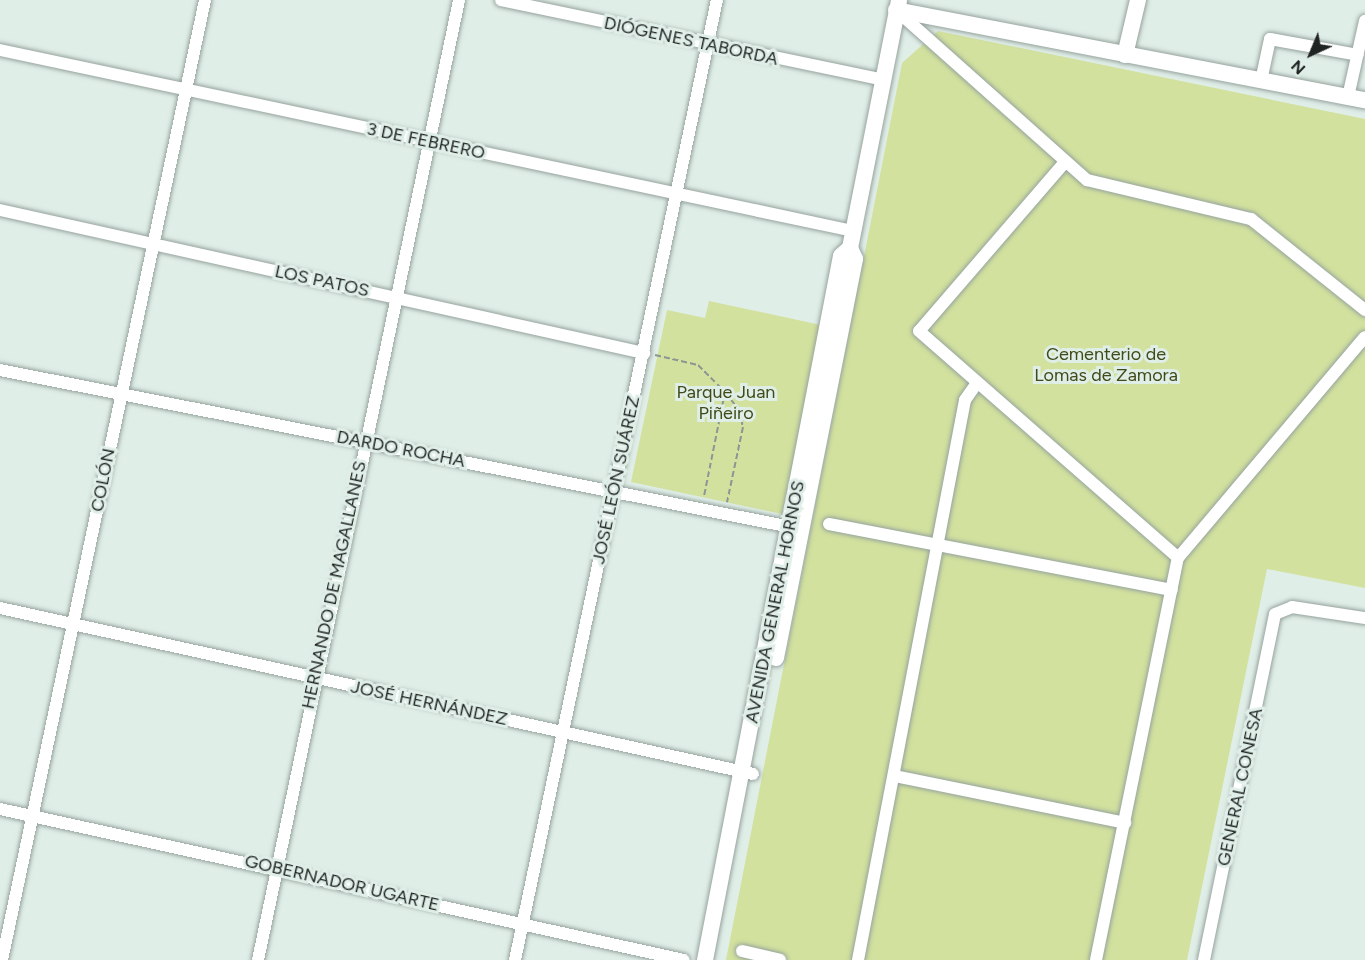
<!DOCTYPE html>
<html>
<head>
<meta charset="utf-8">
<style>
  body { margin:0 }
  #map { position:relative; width:1365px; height:960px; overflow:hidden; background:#e0eee8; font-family:Figtree,sans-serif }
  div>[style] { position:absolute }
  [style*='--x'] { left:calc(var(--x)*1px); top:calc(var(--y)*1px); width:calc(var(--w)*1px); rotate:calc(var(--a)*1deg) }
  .green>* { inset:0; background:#d2e19e }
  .path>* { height:2px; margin-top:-1px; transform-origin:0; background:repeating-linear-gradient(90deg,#8c9692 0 6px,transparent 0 9px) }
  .roads { filter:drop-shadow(0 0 2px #96a39d) drop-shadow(0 0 2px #96a39d) }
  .minor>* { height:12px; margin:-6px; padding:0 6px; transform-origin:6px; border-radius:6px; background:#fff }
  .major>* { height:16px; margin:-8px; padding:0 8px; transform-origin:8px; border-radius:8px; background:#fff }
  span { translate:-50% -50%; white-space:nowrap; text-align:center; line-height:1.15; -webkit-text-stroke:6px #e0eee8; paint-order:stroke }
  .street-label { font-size:18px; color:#1f2422 }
  .park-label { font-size:18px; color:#414a18 }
  .north { position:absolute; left:1281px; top:24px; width:60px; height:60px; -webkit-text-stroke:4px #e0eee8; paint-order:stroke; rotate:224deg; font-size:16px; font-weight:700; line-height:24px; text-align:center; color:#1f2422 }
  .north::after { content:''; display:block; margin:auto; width:21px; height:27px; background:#1f2422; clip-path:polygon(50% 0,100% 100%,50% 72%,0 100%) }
</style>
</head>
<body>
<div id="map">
  <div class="green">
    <i style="clip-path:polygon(938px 31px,1365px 119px,1365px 588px,1267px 569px,1187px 960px,726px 960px,902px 63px)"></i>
    <i style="clip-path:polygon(709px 301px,821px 325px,782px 514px,631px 482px,667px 310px,705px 318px)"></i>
  </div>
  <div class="path">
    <i style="--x:655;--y:355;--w:44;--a:13.1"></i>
    <i style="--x:698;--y:365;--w:38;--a:45"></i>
    <i style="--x:725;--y:392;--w:106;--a:101.4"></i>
    <i style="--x:725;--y:392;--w:23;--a:52"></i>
    <i style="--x:739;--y:410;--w:17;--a:77"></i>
    <i style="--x:743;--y:427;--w:77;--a:102"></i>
  </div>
  <div class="roads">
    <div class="minor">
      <i style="--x:501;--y:0;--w:390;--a:11.8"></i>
      <i style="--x:896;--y:10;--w:256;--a:41.7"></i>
      <i style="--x:1087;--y:180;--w:169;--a:13.4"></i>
      <i style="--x:1251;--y:219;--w:146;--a:38.6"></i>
      <i style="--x:0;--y:50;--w:872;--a:11.98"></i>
      <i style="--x:1261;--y:81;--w:43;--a:-77.9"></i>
      <i style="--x:1270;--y:39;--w:89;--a:10.3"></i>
      <i style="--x:1348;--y:97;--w:78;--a:-77.4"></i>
      <i style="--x:1065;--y:162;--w:223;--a:130.8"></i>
      <i style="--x:919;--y:331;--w:344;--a:41.2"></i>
      <i style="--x:0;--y:210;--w:660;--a:12.52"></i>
      <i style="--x:0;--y:370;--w:812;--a:11.23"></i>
      <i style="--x:829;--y:524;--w:349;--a:10.9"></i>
      <i style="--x:0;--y:608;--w:771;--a:12.43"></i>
      <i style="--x:895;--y:776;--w:235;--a:11.5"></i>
      <i style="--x:0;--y:809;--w:700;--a:12.45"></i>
      <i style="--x:742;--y:951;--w:39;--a:13"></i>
      <i style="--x:2;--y:960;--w:981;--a:-78.06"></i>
      <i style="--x:258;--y:960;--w:981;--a:-78.17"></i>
      <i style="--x:515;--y:960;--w:981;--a:-78.12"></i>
      <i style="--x:858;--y:960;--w:570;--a:-79.18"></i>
      <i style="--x:965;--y:400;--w:19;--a:-55"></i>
      <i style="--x:1096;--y:960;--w:410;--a:-78.5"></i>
      <i style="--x:1178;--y:558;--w:289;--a:-49.8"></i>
      <i style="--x:1204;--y:960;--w:353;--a:-78.4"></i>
      <i style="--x:1275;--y:614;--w:18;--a:-22"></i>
      <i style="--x:1292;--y:607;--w:74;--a:8.6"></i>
    </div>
    <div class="major">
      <i style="--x:896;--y:10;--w:478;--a:10.9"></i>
      <i style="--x:1125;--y:55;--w:57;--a:-76.7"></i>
      <i style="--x:776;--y:658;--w:407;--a:-78.8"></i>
      <i style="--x:855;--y:259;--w:12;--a:-114"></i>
      <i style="--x:705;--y:960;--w:717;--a:-79.07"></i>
      <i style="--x:841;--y:256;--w:12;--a:-42"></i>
      <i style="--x:850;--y:248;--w:253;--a:-78.8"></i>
    </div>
  </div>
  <div class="street-label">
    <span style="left:691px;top:41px;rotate:12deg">DIÓGENES TABORDA</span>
    <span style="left:426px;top:141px;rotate:12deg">3 DE FEBRERO</span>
    <span style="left:322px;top:281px;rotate:12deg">LOS PATOS</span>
    <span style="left:401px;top:449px;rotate:11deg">DARDO ROCHA</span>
    <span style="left:103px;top:480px;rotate:-79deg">COLÓN</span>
    <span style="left:616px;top:480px;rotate:-78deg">JOSÉ LEÓN SUÁREZ</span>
    <span style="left:334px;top:585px;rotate:-78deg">HERNANDO DE MAGALLANES</span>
    <span style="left:775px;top:602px;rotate:-79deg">AVENIDA GENERAL HORNOS</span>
    <span style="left:429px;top:703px;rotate:12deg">JOSÉ HERNÁNDEZ</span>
    <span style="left:1240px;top:787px;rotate:-78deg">GENERAL CONESA</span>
    <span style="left:342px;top:883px;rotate:13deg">GOBERNADOR UGARTE</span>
  </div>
  <div class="park-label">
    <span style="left:1106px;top:365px">Cementerio de<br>Lomas de Zamora</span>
    <span style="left:726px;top:403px">Parque Juan<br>Piñeiro</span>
  </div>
  <div class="north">N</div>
</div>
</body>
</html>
